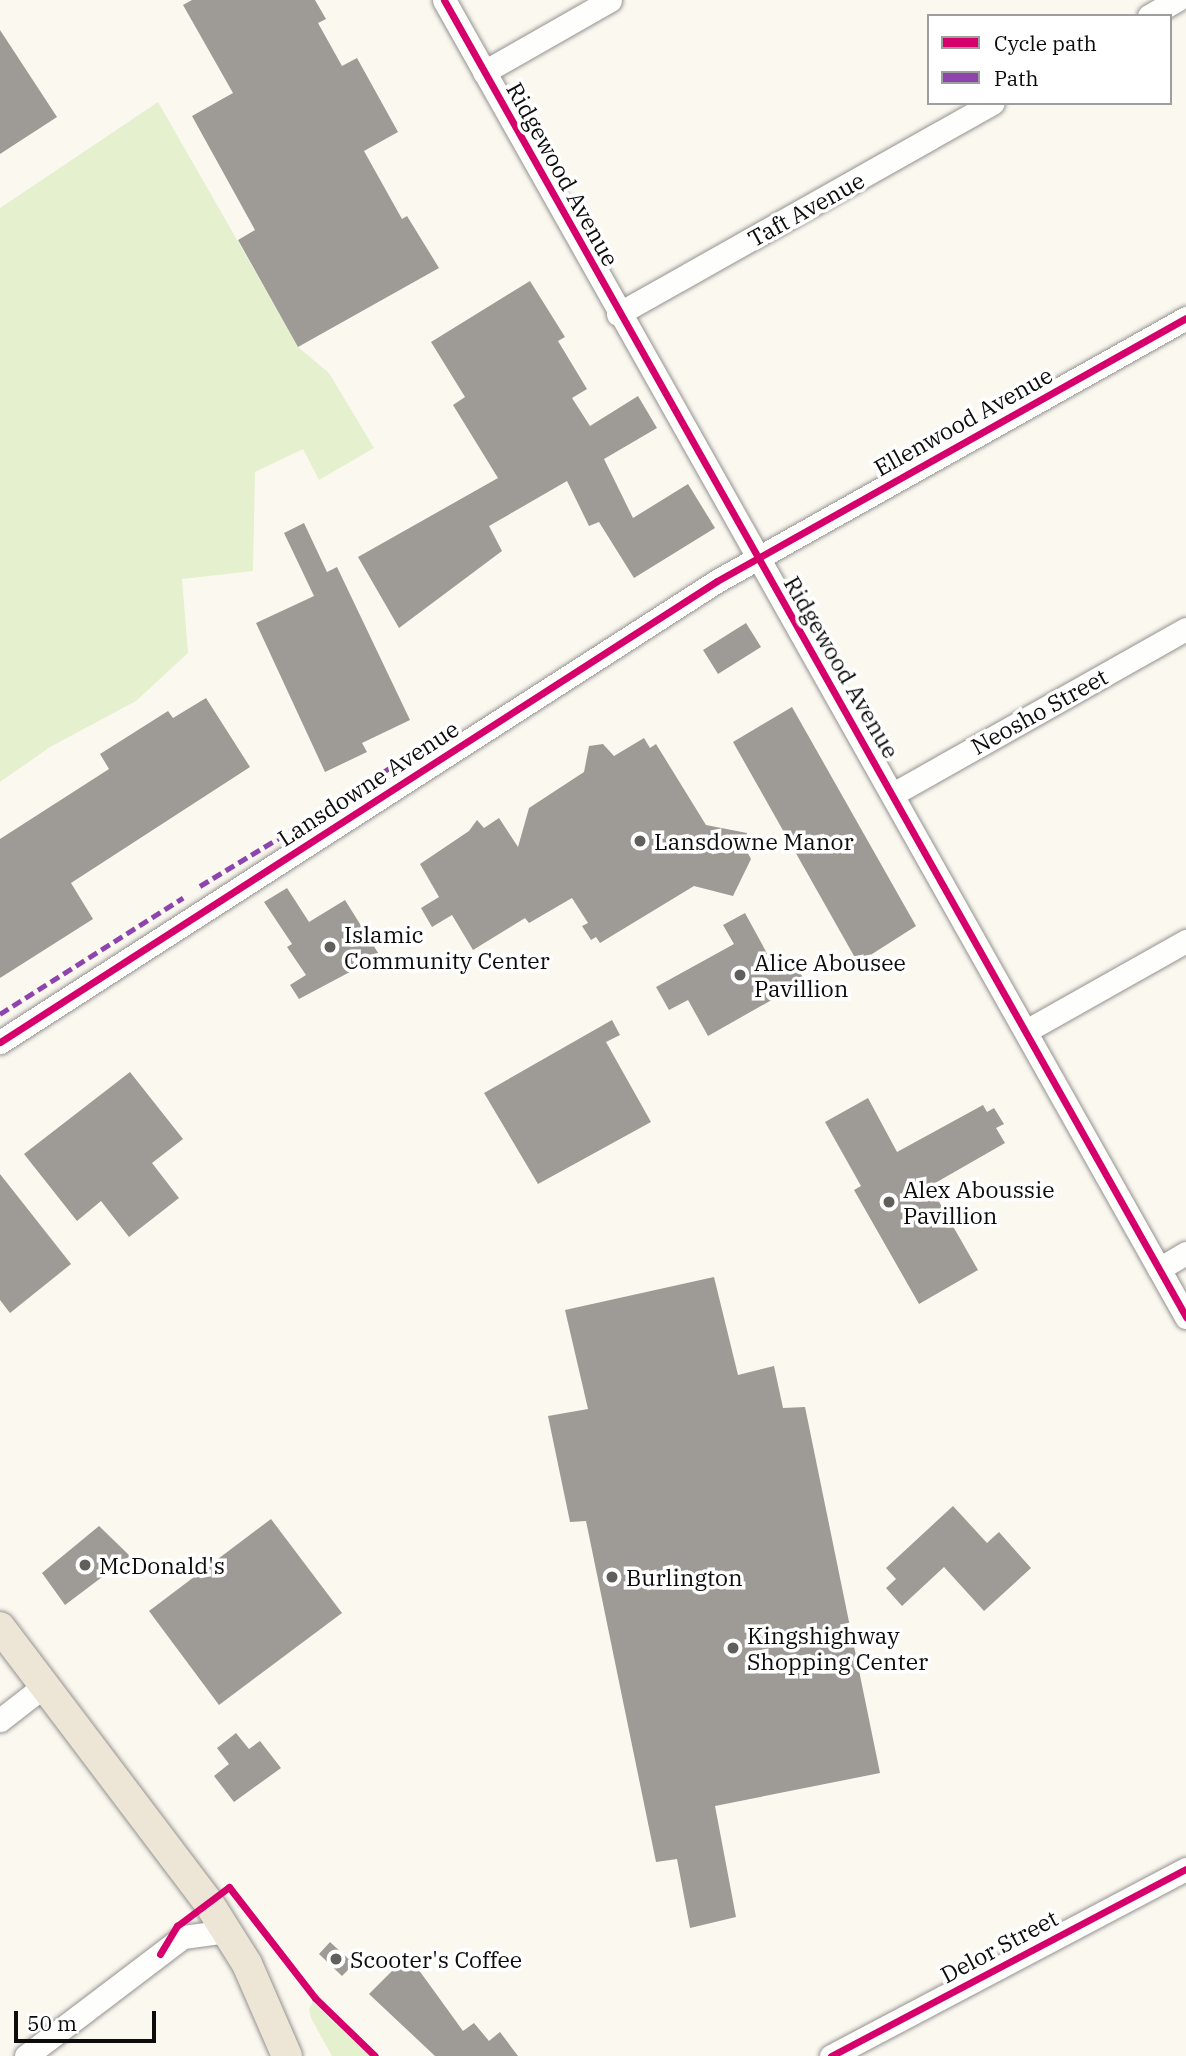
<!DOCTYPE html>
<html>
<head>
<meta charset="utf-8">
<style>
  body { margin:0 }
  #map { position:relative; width:1186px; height:2056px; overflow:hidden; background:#fbf8f0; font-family:"IBM Plex Serif",serif }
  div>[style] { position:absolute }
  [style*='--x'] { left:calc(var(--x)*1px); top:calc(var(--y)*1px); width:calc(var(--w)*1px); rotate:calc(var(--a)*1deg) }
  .green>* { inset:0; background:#e5f0cf }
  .building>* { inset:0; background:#9e9a96 }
  .roads { filter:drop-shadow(0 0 2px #94928f) drop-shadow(0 0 2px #94928f) }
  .minor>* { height:23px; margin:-11.5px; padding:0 11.5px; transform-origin:11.5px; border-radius:11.5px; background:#fefefd }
  .major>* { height:30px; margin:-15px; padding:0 15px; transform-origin:15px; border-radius:15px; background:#ede6d7 }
  .quiet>* { height:5px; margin-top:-2.5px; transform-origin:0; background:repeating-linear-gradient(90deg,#8e44ad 0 10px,transparent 0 15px) }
  .cycleway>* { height:7px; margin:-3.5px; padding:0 3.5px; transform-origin:3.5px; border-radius:3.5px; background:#d6006c }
  .dots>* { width:19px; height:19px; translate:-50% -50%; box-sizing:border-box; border:4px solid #fff; border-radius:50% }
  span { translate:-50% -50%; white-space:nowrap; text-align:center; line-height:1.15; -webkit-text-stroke:7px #fff; paint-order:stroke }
  .street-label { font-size:23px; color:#0c0c0c }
  .poi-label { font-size:23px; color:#0c0c0c }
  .left { translate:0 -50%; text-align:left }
  .legend { position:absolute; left:927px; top:14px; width:245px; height:91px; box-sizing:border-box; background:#fff; border:2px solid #9e9e9e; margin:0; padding:9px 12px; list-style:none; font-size:21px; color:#0c0c0c }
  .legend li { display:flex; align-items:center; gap:14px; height:35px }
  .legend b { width:35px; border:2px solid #9e9e9e }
  .scale { position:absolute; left:14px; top:2011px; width:142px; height:32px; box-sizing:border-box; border:4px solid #0c0c0c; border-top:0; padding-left:9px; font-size:21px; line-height:24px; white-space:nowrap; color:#0c0c0c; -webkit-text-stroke:5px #fff; paint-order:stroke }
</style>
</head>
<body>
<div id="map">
  <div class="green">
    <i style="clip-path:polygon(158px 102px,299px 348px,329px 373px,374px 448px,319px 480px,303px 449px,255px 472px,253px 571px,182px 579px,188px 653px,136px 701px,50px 747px,0 782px,0 208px)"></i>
    <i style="clip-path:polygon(313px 2002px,370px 2056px,332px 2056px,311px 2018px,309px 2009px)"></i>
  </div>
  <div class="building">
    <i style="clip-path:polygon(192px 0,315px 0,326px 19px,318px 23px,342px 66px,357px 58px,398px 132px,364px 151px,402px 219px,407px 216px,439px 268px,298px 347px,238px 240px,255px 230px,192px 116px,233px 93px,183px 5px)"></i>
    <i style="clip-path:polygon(0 30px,57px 117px,0 154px)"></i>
    <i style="clip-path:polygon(530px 281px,565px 337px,558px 341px,587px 389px,572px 398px,590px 426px,638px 396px,657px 428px,604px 459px,633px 518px,688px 484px,715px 528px,634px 578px,599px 522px,589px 526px,567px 481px,489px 526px,502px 551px,399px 628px,358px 557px,498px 478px,453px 405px,465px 397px,431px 342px)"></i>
    <i style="clip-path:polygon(304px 523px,327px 572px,337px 567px,410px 720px,362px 743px,367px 752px,325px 772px,256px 623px,314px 596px,284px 533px)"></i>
    <i style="clip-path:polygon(746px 623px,761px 647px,718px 674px,703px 650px)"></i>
    <i style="clip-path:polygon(206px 698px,250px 767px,71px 883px,93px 919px,0 978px,0 839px,109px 769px,100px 754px,168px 711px,173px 718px)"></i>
    <i style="clip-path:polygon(792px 707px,916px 926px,858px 963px,733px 742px)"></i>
    <i style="clip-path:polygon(644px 738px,650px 748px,656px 744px,706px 825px,747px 833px,744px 846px,751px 859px,733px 896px,694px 886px,600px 943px,596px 937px,591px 940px,582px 926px,588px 923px,572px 898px,529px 923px,525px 918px,473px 950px,452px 915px,432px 927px,421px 908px,439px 897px,420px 864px,469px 831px,477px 820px,484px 828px,499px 818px,518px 847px,529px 808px,584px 772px,589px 746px,603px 744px,614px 756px)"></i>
    <i style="clip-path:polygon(287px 888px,309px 922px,345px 900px,380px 956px,299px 999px,290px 985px,306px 975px,287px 947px,292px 944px,264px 902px)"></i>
    <i style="clip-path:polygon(745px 913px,775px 968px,792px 959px,805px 981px,708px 1036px,688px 1000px,669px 1010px,656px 987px,734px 944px,723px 925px)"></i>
    <i style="clip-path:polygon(612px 1020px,620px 1035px,606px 1042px,651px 1122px,538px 1184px,484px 1093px)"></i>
    <i style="clip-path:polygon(130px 1072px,183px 1139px,152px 1163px,179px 1198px,129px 1237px,101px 1201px,77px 1221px,24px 1154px)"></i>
    <i style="clip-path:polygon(868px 1098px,897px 1152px,983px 1105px,987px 1112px,994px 1108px,1004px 1124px,996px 1128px,1005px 1143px,930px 1186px,978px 1270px,919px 1304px,854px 1190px,861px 1186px,825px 1122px)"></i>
    <i style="clip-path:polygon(0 1174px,71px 1264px,10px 1313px,0 1300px)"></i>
    <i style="clip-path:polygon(714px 1277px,738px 1375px,774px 1366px,783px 1408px,805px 1407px,880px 1773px,715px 1806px,736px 1917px,690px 1928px,677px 1859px,656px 1862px,586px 1521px,570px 1522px,548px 1416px,588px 1409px,565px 1310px)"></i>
    <i style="clip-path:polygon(953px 1506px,987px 1543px,999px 1532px,1031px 1568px,984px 1611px,944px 1567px,902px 1606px,886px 1588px,896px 1579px,886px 1568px)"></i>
    <i style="clip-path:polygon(271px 1519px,342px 1613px,219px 1705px,149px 1611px)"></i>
    <i style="clip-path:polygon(99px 1526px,130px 1556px,65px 1605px,42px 1573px)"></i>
    <i style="clip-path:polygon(236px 1733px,249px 1749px,260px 1741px,281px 1768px,234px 1802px,214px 1776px,229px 1764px,217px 1748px)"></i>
    <i style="clip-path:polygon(330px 1942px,354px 1964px,342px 1976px,319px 1954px)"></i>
    <i style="clip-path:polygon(408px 1955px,463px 2031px,474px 2023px,489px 2041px,500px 2032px,518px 2056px,435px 2056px,369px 1994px)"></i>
  </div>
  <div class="roads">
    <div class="minor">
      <i style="--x:444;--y:0;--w:1512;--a:60.6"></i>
      <i style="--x:1149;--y:16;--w:32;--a:-30"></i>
      <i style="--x:484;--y:72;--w:145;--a:-29.7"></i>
      <i style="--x:618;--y:314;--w:430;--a:-29.4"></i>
      <i style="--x:893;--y:794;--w:336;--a:-29.4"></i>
      <i style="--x:1026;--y:1031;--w:184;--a:-29.4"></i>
      <i style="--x:0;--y:1042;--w:852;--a:-32.74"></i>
      <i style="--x:717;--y:581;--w:538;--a:-29.28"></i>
      <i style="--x:1159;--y:1269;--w:31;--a:-31"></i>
      <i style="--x:0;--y:1720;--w:56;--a:-37.7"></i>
      <i style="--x:26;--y:2056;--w:197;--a:-37.2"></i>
      <i style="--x:183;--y:1937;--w:44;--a:-7.8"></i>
      <i style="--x:831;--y:2056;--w:401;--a:-27.8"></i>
    </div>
    <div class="major">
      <i style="--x:0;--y:1627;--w:345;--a:52.9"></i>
      <i style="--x:208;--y:1902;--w:73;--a:57.8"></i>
      <i style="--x:247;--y:1964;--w:100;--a:66.5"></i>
    </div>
  </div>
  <div class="quiet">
    <i style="--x:331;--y:806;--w:136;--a:-33"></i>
    <i style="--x:200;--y:886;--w:125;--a:-31.3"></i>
    <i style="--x:0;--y:1014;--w:217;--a:-32.4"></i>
  </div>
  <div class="cycleway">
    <i style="--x:444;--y:0;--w:1512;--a:60.6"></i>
    <i style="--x:0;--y:1042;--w:852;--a:-32.74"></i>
    <i style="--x:717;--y:581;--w:538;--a:-29.28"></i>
    <i style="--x:160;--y:1954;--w:33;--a:-59"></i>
    <i style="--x:177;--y:1926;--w:65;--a:-36.9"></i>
    <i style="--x:229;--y:1887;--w:140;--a:52.2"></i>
    <i style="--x:315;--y:1998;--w:83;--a:44"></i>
    <i style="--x:831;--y:2056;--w:401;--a:-27.8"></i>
  </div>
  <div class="dots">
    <i style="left:640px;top:841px;background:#605f5c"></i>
    <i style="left:330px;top:947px;background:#605f5c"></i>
    <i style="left:740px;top:975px;background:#605f5c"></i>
    <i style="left:889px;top:1202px;background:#605f5c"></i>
    <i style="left:85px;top:1565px;background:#605f5c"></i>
    <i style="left:612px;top:1577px;background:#605f5c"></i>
    <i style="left:733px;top:1648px;background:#605f5c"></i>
    <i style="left:336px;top:1959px;background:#605f5c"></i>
  </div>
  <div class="street-label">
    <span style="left:563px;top:174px;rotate:61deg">Ridgewood Avenue</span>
    <span style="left:806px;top:209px;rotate:-29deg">Taft Avenue</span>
    <span style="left:963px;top:421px;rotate:-29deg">Ellenwood Avenue</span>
    <span style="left:842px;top:667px;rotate:60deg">Ridgewood Avenue</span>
    <span style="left:1039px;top:711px;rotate:-29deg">Neosho Street</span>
    <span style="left:368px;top:783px;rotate:-33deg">Lansdowne Avenue</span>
    <span style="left:999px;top:1946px;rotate:-28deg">Delor Street</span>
  </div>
  <div class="poi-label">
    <span class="left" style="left:654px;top:841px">Lansdowne Manor</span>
    <span class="left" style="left:344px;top:947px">Islamic<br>Community Center</span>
    <span class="left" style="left:754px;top:975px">Alice Abousee<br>Pavillion</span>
    <span class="left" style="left:903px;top:1202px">Alex Aboussie<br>Pavillion</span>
    <span class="left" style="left:99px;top:1565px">McDonald's</span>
    <span class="left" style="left:626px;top:1577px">Burlington</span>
    <span class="left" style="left:747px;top:1648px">Kingshighway<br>Shopping Center</span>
    <span class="left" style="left:350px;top:1959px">Scooter's Coffee</span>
  </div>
  <ul class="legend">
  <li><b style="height:9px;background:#d6006c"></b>Cycle path</li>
  <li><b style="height:9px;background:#8e44ad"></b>Path</li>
  </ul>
  <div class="scale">50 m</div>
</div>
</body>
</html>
